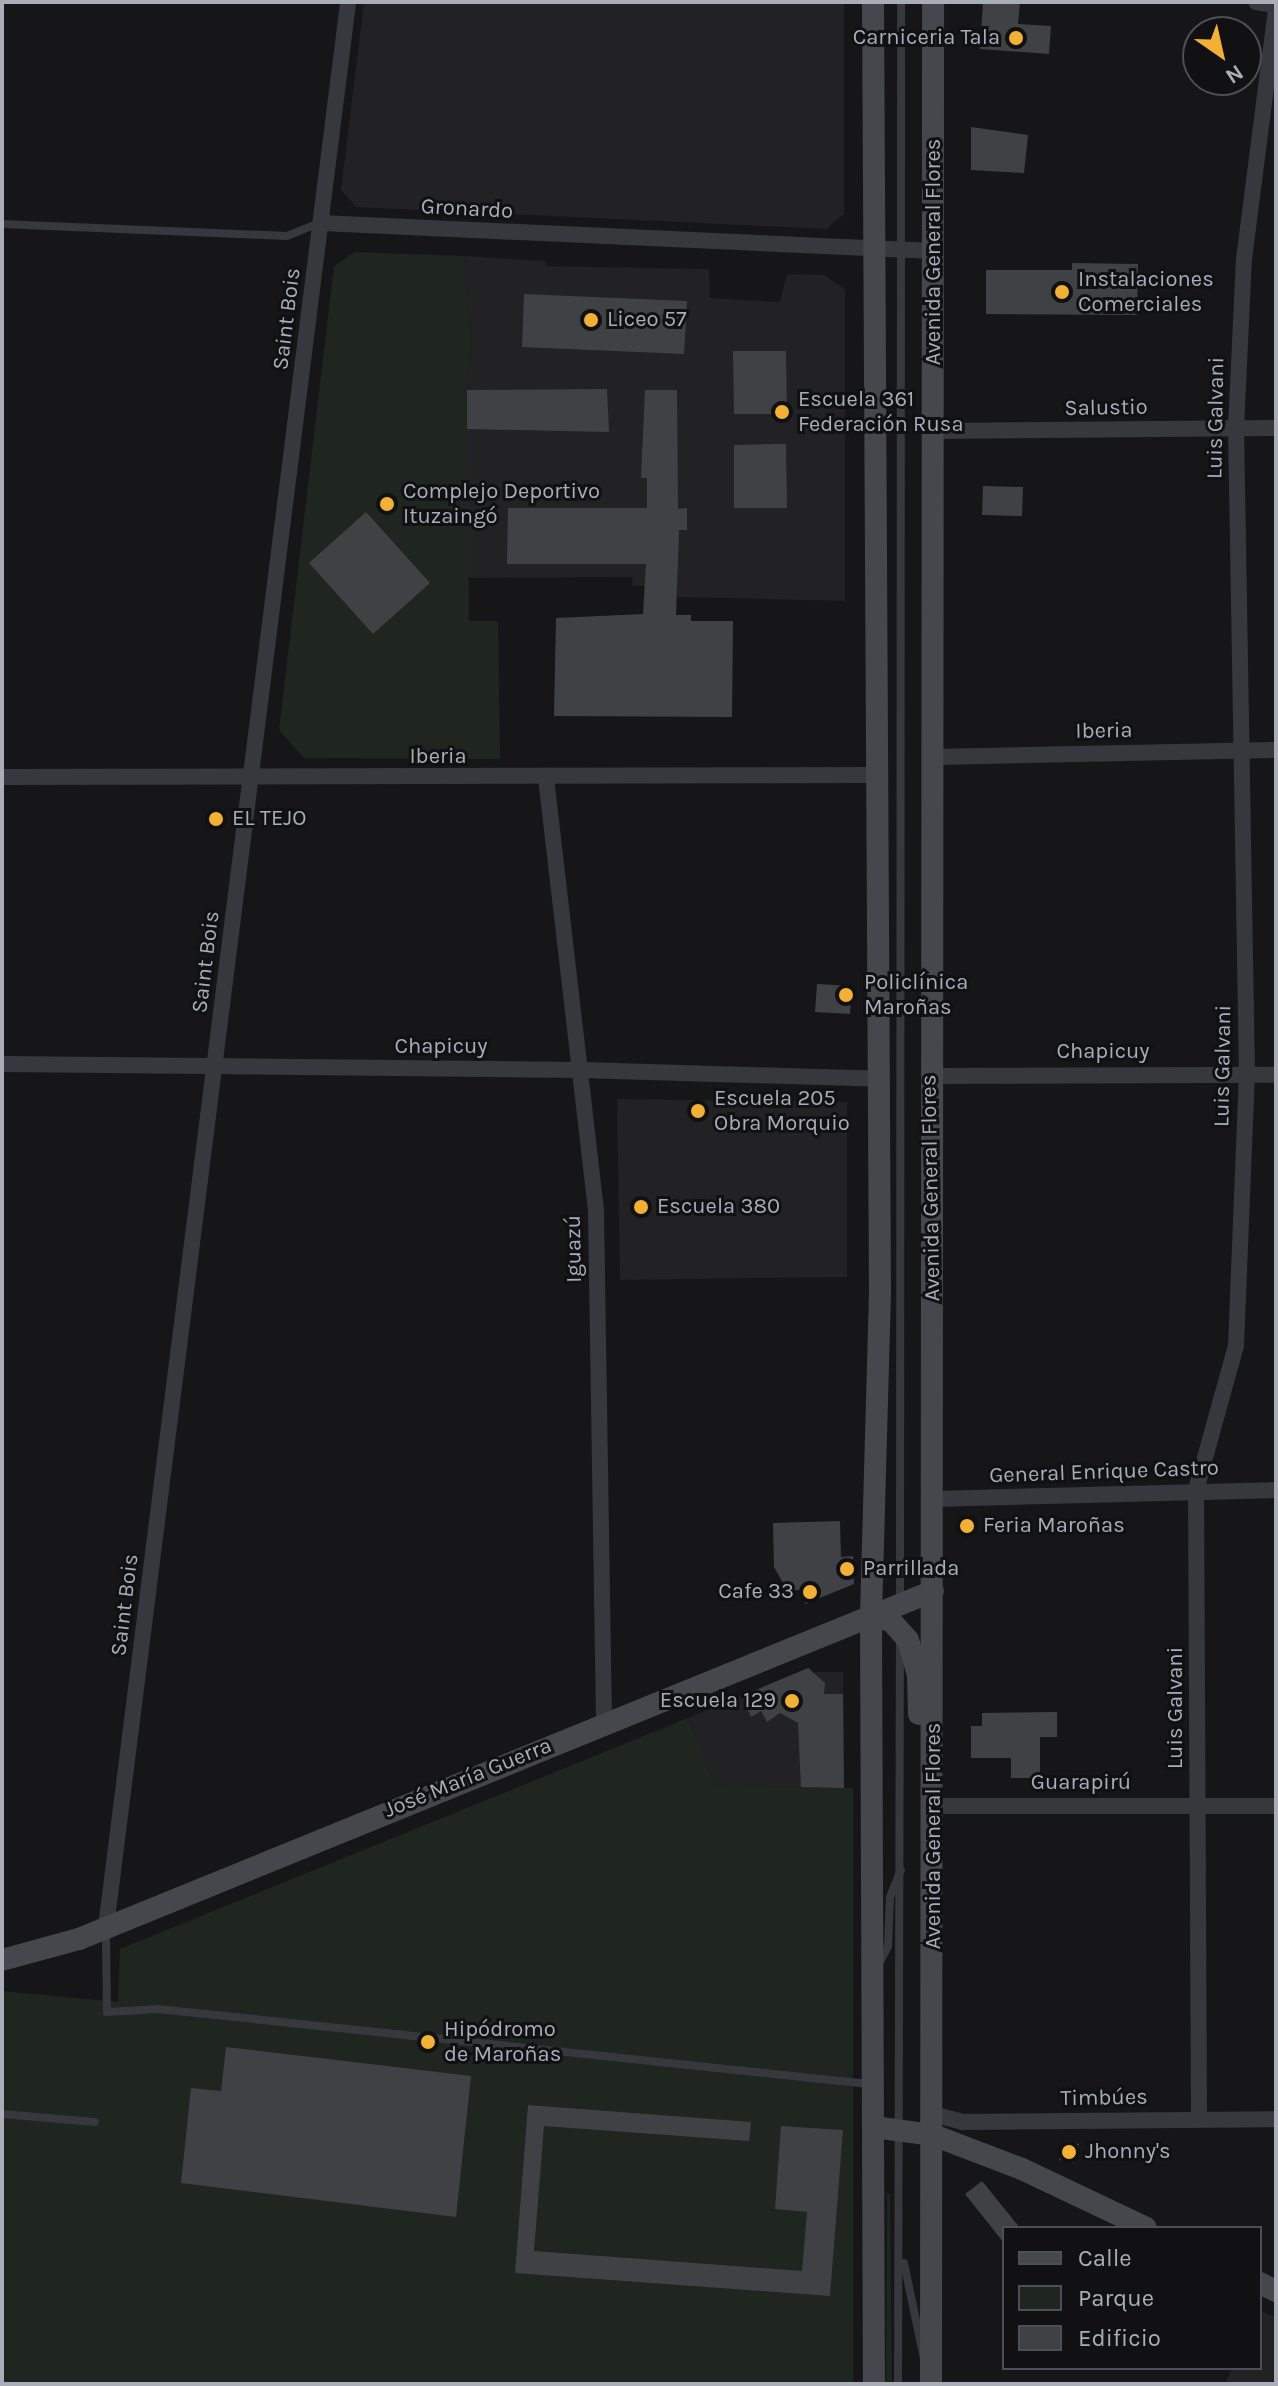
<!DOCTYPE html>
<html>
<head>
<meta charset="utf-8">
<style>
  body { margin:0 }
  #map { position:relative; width:1278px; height:2386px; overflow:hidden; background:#161618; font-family:Karla,sans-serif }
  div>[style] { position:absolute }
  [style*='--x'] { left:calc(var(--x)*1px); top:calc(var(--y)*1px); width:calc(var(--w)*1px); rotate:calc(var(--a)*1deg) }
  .built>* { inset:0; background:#222225 }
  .green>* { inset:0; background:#1e261f }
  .building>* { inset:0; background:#404145 }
  .lane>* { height:8px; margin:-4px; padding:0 4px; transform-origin:4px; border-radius:4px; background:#37383d }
  .street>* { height:16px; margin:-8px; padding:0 8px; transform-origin:8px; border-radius:8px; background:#37383d }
  .secondary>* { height:22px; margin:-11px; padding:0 11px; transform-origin:11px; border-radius:11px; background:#45474d }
  .dots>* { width:22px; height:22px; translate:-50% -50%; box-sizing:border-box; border:4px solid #111113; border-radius:50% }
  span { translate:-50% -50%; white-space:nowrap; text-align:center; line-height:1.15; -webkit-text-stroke:6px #111113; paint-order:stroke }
  .poi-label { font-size:22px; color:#a8adb8 }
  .right { translate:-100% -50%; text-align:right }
  .left { translate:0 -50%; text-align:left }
  .street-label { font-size:22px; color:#a8adb8 }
  .frame { position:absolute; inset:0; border:4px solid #a8adb8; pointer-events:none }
  .legend { position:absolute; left:1002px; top:2226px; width:260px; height:144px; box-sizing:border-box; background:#111113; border:2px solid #4d4f55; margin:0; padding:10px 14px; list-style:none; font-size:24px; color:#a8adb8 }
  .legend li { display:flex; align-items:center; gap:16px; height:40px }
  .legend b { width:40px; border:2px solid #4d4f55 }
  .north { position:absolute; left:1182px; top:16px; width:80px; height:80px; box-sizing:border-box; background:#111113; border:2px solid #4d4f55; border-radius:50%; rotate:146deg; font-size:22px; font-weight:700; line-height:32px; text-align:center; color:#a8adb8 }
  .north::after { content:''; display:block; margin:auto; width:28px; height:36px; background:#f2b134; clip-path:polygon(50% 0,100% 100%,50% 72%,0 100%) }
</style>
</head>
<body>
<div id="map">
  <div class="built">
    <i style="clip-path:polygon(364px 2px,844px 2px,844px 214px,826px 229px,356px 207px,341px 190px)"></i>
    <i style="clip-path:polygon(464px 256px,546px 261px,546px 266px,709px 269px,710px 298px,780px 302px,787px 274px,824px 275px,845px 289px,845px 601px,677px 597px,677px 586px,633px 586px,632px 577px,467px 578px,467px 390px,472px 341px)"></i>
    <i style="clip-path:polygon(617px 1099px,847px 1102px,847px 1277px,620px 1280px)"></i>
    <i style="clip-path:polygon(810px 1667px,812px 1672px,843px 1672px,844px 1788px,715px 1785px,688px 1718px)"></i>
    <i style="clip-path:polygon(1260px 2310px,1276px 2318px,1274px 2384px,1225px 2384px,1232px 2368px,1260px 2368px)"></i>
  </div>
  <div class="green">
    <i style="clip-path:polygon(355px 252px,464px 256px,472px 341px,467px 390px,469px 621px,498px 621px,500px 759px,304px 758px,279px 730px,334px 266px)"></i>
    <i style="clip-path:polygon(688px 1718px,715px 1785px,853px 1788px,853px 2384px,2px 2384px,2px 1991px,118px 2002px,120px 1949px)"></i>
    <i style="clip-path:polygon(890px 2193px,892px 2384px,886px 2384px,887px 2194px)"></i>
  </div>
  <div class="building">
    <i style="clip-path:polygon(983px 2px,1020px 2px,1018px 24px,1051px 26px,1049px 54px,980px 49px)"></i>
    <i style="clip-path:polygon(971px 127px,1028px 135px,1024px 173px,971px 170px)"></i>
    <i style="clip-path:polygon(1072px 263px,1138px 264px,1137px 315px,986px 314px,986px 270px,1072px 270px)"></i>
    <i style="clip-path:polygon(524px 294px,687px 301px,684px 354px,522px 347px)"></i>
    <i style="clip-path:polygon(733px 351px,786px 351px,787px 414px,734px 414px)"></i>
    <i style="clip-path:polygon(607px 389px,609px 432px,467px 429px,467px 390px)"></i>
    <i style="clip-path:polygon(645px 390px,677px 390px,678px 509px,687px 508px,687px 530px,679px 530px,676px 615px,691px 615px,691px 621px,733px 621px,732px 717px,554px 716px,556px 618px,643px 614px,646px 564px,507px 564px,508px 508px,647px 508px,647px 478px,641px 478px)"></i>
    <i style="clip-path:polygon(774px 444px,786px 444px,787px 508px,734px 508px,734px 445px)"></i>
    <i style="clip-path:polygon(983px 486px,1023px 487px,1022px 516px,982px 515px)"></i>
    <i style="clip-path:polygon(366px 512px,430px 583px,373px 634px,309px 563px)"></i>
    <i style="clip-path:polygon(817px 984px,852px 986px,850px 1014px,815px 1012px)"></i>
    <i style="clip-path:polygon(840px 1521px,841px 1557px,853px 1556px,854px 1584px,805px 1604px,804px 1590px,787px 1590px,774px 1567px,773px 1523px)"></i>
    <i style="clip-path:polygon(808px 1668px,825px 1683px,824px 1694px,843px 1694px,844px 1788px,801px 1787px,798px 1723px,780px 1713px,767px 1722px,761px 1711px,751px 1717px,742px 1696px)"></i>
    <i style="clip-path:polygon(1057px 1712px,1057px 1737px,1040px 1737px,1040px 1778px,1011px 1778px,1011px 1758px,971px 1758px,971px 1726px,982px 1726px,982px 1713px)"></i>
    <i style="clip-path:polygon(226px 2047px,471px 2076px,456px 2217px,181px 2183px,191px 2088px,221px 2091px)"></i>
    <i style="clip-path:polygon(528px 2105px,751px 2122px,749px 2141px,544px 2126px,534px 2251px,802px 2271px,807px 2212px,775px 2209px,781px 2126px,843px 2130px,830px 2296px,515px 2273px)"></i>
    <i style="clip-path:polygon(1065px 2141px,1079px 2144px,1074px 2163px,1059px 2160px)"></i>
    <i style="clip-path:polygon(982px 2181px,1020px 2228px,1004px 2228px,1004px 2243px,965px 2194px)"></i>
  </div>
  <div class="lane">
    <i style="--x:2;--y:224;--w:285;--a:2.4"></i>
    <i style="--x:287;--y:236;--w:35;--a:-22"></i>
    <i style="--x:900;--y:1601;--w:1599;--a:-89.96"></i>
    <i style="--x:106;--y:1932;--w:80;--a:89.3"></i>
    <i style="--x:107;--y:2012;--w:51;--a:-3.4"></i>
    <i style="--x:158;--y:2009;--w:715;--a:6.02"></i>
    <i style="--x:879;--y:1964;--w:20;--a:-63"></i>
    <i style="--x:888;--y:1946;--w:49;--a:-87.7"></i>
    <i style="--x:890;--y:1897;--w:29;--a:-68"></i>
    <i style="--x:2;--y:2114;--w:93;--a:4.9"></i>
    <i style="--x:904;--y:2263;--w:98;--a:78.2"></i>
    <i style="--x:898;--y:2384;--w:741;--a:-89.85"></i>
  </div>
  <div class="street">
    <i style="--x:1256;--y:2;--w:20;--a:9"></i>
    <i style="--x:321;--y:223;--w:613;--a:2.62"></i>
    <i style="--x:936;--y:431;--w:340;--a:-0.5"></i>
    <i style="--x:934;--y:757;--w:342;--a:-1.2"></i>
    <i style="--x:2;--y:777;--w:872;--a:-0.13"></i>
    <i style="--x:546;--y:778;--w:437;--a:83.4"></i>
    <i style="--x:596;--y:1212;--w:509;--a:89.1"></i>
    <i style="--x:2;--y:1064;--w:580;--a:0.59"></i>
    <i style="--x:582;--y:1070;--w:298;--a:1.7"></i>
    <i style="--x:929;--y:1076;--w:347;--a:-0.2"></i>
    <i style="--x:934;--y:1499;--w:342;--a:-1.5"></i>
    <i style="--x:934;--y:1806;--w:342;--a:0"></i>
    <i style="--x:106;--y:1927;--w:1940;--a:-82.83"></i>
    <i style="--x:933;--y:2114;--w:30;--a:15"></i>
    <i style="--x:962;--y:2122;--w:314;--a:-0.5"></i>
    <i style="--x:1199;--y:2119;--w:629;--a:-90.27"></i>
    <i style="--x:1196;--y:1490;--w:149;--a:-74.5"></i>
    <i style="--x:1236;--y:1346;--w:271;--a:-87.7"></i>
    <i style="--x:1247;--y:1075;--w:647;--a:-90.97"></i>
    <i style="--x:1236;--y:428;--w:169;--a:-87.3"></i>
    <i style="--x:1244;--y:259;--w:251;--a:-82.7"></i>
  </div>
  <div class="secondary">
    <i style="--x:873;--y:2;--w:1291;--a:89.69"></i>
    <i style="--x:880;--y:1293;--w:324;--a:91.6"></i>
    <i style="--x:871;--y:1617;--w:767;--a:89.78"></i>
    <i style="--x:871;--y:1617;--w:20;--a:11"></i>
    <i style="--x:891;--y:1621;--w:25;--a:48"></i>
    <i style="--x:908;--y:1640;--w:35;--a:74"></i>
    <i style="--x:918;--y:1674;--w:40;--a:88.6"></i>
    <i style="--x:2;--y:1960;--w:80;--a:-15.3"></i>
    <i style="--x:79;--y:1939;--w:922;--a:-22.17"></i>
    <i style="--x:874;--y:2127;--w:60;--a:7.7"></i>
    <i style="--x:933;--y:2135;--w:95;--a:20.9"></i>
    <i style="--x:1022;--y:2169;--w:137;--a:25.4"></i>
    <i style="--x:1260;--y:2283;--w:18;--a:27"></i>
    <i style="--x:931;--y:2384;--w:2382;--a:-89.95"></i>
  </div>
  <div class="dots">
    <i style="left:1016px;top:38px;background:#f2b134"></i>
    <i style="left:1062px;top:292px;background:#f2b134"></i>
    <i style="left:591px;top:320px;background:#f2b134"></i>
    <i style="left:782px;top:412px;background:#f2b134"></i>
    <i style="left:387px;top:504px;background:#f2b134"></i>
    <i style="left:216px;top:819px;background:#f2b134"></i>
    <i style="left:846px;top:995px;background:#f2b134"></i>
    <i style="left:698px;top:1111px;background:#f2b134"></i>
    <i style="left:641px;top:1207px;background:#f2b134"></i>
    <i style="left:967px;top:1526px;background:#f2b134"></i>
    <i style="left:847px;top:1569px;background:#f2b134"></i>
    <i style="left:810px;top:1592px;background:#f2b134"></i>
    <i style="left:792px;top:1701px;background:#f2b134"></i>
    <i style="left:428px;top:2042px;background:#f2b134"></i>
    <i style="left:1069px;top:2152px;background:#f2b134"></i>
  </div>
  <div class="poi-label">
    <span class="right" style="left:1000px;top:38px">Carniceria Tala</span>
    <span class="left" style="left:1078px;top:292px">Instalaciones<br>Comerciales</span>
    <span class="left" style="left:607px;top:320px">Liceo 57</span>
    <span class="left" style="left:798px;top:412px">Escuela 361<br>Federación Rusa</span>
    <span class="left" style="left:403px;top:504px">Complejo Deportivo<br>Ituzaingó</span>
    <span class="left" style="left:232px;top:819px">EL TEJO</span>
    <span class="left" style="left:864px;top:995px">Policlínica<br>Maroñas</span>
    <span class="left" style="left:714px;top:1111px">Escuela 205<br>Obra Morquio</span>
    <span class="left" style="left:657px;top:1207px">Escuela 380</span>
    <span class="left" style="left:983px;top:1526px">Feria Maroñas</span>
    <span class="left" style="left:863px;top:1569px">Parrillada</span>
    <span class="right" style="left:794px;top:1592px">Cafe 33</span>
    <span class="right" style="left:776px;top:1701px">Escuela 129</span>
    <span class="left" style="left:444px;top:2042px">Hipódromo<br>de Maroñas</span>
    <span class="left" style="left:1085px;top:2152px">Jhonny's</span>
  </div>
  <div class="street-label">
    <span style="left:467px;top:209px;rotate:3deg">Gronardo</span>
    <span style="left:934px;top:252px;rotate:-90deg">Avenida General Flores</span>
    <span style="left:287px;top:319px;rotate:-83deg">Saint Bois</span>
    <span style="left:1106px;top:408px;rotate:-1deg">Salustio</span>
    <span style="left:1216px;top:418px;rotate:-89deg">Luis Galvani</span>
    <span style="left:1104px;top:731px;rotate:-1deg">Iberia</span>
    <span style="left:438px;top:757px">Iberia</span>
    <span style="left:206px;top:962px;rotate:-83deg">Saint Bois</span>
    <span style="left:441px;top:1047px">Chapicuy</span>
    <span style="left:1103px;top:1052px">Chapicuy</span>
    <span style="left:1223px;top:1066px;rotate:-89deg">Luis Galvani</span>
    <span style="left:931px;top:1188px;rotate:-91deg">Avenida General Flores</span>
    <span style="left:574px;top:1249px;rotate:-91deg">Iguazú</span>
    <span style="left:1104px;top:1472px;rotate:-2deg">General Enrique Castro</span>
    <span style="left:125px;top:1605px;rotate:-83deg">Saint Bois</span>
    <span style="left:1176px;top:1708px;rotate:-90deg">Luis Galvani</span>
    <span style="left:468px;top:1778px;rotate:-22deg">José María Guerra</span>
    <span style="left:1081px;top:1783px">Guarapirú</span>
    <span style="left:934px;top:1836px;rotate:-90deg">Avenida General Flores</span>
    <span style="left:1104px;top:2098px;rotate:-1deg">Timbúes</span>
  </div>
  <div class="frame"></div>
  <ul class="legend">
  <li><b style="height:10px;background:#45474d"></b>Calle</li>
  <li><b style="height:22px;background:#1e261f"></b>Parque</li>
  <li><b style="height:22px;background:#404145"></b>Edificio</li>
  </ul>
  <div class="north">N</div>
</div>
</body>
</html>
